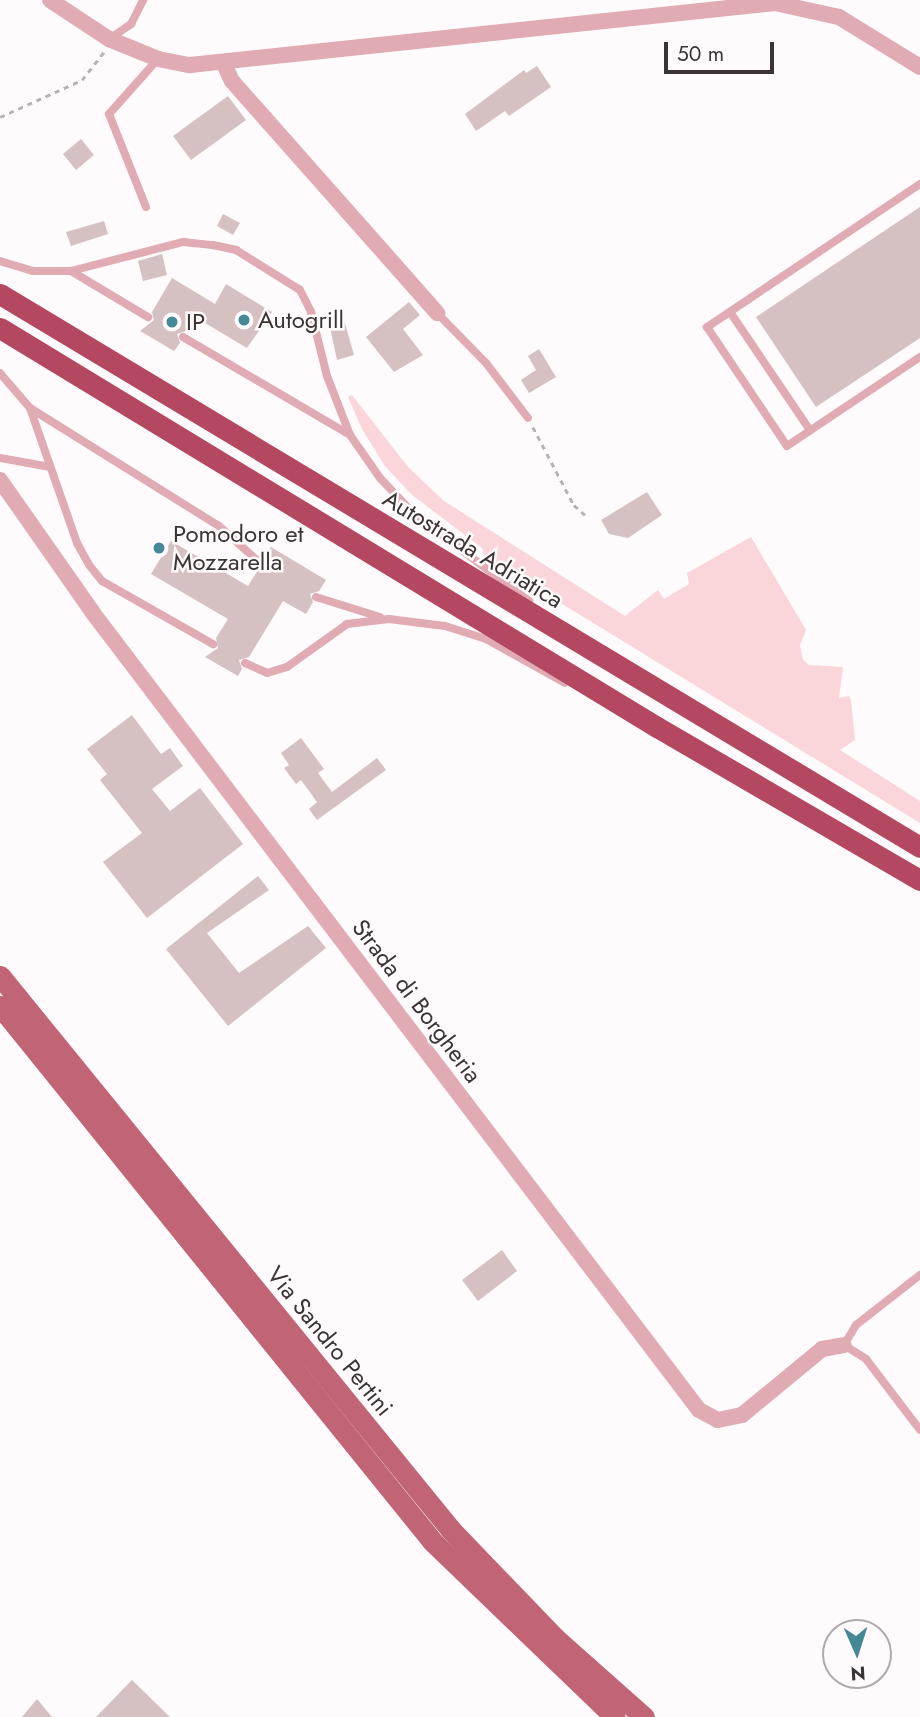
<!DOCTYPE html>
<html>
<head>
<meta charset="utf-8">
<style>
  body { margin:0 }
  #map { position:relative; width:920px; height:1717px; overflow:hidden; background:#fffafb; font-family:Jost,sans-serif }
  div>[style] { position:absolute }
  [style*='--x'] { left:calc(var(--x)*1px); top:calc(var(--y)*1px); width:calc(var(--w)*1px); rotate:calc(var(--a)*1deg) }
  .green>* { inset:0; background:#fad5da }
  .building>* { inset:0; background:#d5c0c2 }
  .path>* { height:2.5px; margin-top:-1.25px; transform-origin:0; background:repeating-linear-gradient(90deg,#b9b2b3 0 5px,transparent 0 10px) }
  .lane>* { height:8px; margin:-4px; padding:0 4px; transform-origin:4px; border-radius:4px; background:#e0abb3 }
  .street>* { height:16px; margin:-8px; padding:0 8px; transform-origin:8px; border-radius:8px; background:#e0abb3 }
  .primary>* { height:21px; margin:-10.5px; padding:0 10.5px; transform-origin:10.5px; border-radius:10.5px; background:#c06476 }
  .highway>* { height:21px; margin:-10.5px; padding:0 10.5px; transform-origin:10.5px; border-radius:10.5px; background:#b34860 }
  .dots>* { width:19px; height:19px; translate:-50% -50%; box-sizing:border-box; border:4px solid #fffafb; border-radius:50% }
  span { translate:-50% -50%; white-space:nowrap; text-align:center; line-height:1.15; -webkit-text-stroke:5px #fffafb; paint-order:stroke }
  .poi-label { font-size:24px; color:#3c3334 }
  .left { translate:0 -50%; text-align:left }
  .street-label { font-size:24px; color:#3c3334 }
  .north { position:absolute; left:822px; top:1619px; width:70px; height:70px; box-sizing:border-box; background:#fffafb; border:2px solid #b1aaab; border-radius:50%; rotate:177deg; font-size:19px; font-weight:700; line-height:28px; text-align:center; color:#3c3334 }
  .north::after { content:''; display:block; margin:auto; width:24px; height:32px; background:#458997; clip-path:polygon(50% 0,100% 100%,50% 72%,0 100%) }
  .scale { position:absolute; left:664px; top:42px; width:110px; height:32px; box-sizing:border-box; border:4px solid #3c3334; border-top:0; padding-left:9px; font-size:21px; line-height:24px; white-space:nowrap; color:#3c3334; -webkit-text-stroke:5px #fffafb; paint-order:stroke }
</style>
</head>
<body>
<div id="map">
  <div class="green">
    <i style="clip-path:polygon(352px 395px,408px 467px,444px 501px,625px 616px,658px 590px,664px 599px,689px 584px,687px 573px,751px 537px,806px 630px,800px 645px,803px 660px,809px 665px,843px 667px,839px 698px,849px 696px,851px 701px,855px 740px,840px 750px,920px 801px,920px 823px,484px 556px,482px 548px,411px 494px,385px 466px,362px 429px,348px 397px)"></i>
  </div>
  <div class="building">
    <i style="clip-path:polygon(537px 66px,551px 87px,509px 116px,505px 111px,476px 131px,465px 114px,524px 70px,526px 73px)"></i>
    <i style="clip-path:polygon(228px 96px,246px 120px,191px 160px,173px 136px)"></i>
    <i style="clip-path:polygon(81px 139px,94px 155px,76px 170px,63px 154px)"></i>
    <i style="clip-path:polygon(920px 207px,920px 338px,816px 407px,756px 317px)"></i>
    <i style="clip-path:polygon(223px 214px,240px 223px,233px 235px,217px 226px)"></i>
    <i style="clip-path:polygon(104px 221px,108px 234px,71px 246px,66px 232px)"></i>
    <i style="clip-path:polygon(162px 254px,167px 275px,143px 281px,138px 261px)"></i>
    <i style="clip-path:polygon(172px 278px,215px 304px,226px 284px,272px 312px,247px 348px,195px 317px,186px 331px,177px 334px,180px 343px,174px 351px,140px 331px,154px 320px,152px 312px)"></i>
    <i style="clip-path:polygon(409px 302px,420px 315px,403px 329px,423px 355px,394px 372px,366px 337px)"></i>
    <i style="clip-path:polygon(342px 313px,354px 355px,337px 360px,328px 318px)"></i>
    <i style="clip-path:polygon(539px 349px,556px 377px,529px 393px,521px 380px,536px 370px,528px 356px)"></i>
    <i style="clip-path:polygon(647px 492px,662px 515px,628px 538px,609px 534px,601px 520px)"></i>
    <i style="clip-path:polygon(171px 541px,248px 586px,258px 570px,266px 568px,264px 558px,271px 547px,326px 580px,319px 591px,310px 594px,313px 602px,306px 614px,283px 601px,249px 657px,239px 660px,242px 669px,238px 676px,205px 657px,218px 648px,216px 638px,228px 619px,151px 574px)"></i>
    <i style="clip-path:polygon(132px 715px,161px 754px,170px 748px,183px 766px,152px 789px,170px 811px,200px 788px,243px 844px,147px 918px,103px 862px,142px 833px,100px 780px,107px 774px,87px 749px)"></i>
    <i style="clip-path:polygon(301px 738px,324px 769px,318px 773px,332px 792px,377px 758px,386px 770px,317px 820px,309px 809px,317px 802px,301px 780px,296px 784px,284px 768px,289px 765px,281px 753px)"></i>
    <i style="clip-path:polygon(258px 876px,269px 890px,207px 933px,239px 973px,308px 926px,326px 948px,228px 1026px,166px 949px)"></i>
    <i style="clip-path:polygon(502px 1250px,517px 1271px,478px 1301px,462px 1280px)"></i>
    <i style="clip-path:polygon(132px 1680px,170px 1717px,96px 1717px)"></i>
    <i style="clip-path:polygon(37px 1699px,52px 1717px,22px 1717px)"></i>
  </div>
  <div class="path">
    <i style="--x:0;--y:117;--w:90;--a:-24.3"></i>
    <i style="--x:82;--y:80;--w:36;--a:-52"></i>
    <i style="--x:533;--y:427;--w:88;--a:62.3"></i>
    <i style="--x:574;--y:505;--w:15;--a:42"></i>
  </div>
  <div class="lane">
    <i style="--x:109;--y:39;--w:27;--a:-34"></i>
    <i style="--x:131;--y:24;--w:27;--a:-63"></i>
    <i style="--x:920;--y:184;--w:257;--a:146.1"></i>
    <i style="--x:707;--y:327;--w:143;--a:56.1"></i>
    <i style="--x:787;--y:446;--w:160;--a:-33.8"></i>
    <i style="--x:146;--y:207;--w:100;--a:-111.7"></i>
    <i style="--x:109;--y:114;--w:74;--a:-48.3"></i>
    <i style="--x:0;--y:261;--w:34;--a:17"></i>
    <i style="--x:33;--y:271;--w:38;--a:0"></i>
    <i style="--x:71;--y:271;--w:116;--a:-14.5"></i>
    <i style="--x:183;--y:242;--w:30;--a:6"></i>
    <i style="--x:213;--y:245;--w:24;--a:12"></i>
    <i style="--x:236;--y:250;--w:75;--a:32"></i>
    <i style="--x:300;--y:290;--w:25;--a:63"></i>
    <i style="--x:311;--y:312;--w:66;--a:76"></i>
    <i style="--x:327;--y:376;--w:63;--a:68.7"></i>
    <i style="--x:350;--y:435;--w:52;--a:55.1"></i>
    <i style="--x:380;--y:478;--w:48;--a:46.7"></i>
    <i style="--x:413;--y:513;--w:146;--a:37.2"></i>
    <i style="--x:71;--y:271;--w:90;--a:30.9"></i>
    <i style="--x:730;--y:312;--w:143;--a:55.9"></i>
    <i style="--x:437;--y:313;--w:70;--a:45.6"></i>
    <i style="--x:486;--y:363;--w:69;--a:52.6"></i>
    <i style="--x:183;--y:337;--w:194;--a:30.4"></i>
    <i style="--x:0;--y:373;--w:46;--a:49.4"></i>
    <i style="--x:30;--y:408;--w:223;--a:32"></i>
    <i style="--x:219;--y:526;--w:57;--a:42.1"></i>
    <i style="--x:30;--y:408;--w:143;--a:70.8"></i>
    <i style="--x:77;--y:543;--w:25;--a:61"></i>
    <i style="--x:89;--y:565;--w:21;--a:51"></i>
    <i style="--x:102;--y:581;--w:128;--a:29.6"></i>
    <i style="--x:0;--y:458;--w:51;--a:10.2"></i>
    <i style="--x:316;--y:597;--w:67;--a:17.4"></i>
    <i style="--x:245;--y:663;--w:24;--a:24"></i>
    <i style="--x:267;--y:673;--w:21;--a:-17"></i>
    <i style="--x:287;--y:667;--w:74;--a:-35.6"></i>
    <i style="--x:347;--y:624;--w:42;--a:-6.8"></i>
    <i style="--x:389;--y:619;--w:56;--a:7.1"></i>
    <i style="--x:445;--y:626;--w:43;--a:17.6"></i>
    <i style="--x:486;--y:639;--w:90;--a:29.1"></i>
    <i style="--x:920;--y:1275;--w:81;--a:142"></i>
    <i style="--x:856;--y:1325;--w:23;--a:121"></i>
    <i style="--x:844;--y:1345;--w:26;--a:32"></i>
    <i style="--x:866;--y:1359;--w:89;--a:52.7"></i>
  </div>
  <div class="street">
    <i style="--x:50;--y:0;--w:71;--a:33.5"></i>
    <i style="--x:109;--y:39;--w:53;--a:22.2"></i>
    <i style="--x:158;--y:59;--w:33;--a:11"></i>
    <i style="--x:190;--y:65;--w:588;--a:-6.05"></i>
    <i style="--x:775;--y:3;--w:66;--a:12.3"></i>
    <i style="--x:839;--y:17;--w:95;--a:31.7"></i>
    <i style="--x:224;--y:64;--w:19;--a:65"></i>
    <i style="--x:232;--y:81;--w:310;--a:48.5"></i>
    <i style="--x:0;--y:480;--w:162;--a:55"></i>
    <i style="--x:93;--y:613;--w:1001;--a:52.75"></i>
    <i style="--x:699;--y:1410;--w:21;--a:28"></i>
    <i style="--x:718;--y:1420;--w:25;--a:-12"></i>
    <i style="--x:742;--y:1415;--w:104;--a:-39.5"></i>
    <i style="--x:822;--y:1349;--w:22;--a:-10"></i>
  </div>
  <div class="primary">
    <i style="--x:0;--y:976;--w:714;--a:50.85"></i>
    <i style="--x:451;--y:1530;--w:150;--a:46.1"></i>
    <i style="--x:555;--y:1638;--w:119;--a:41.6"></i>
    <i style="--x:0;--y:1006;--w:689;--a:51.07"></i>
    <i style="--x:433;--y:1542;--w:252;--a:43.9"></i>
  </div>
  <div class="highway">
    <i style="--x:0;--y:294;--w:1073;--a:31.01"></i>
    <i style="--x:0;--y:328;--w:769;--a:31.27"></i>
    <i style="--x:657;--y:727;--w:304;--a:30.2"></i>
  </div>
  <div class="dots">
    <i style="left:244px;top:320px;background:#458997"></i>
    <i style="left:172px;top:322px;background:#458997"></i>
    <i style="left:159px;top:548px;background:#458997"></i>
  </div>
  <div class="poi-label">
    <span class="left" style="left:258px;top:320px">Autogrill</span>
    <span class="left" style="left:186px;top:322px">IP</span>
    <span class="left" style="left:173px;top:548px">Pomodoro et<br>Mozzarella</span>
  </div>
  <div class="street-label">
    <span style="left:473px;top:549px;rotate:31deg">Autostrada Adriatica</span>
    <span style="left:417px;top:1001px;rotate:53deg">Strada di Borgheria</span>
    <span style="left:330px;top:1341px;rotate:51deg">Via Sandro Pertini</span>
  </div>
  <div class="north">N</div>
  <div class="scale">50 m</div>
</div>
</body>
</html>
